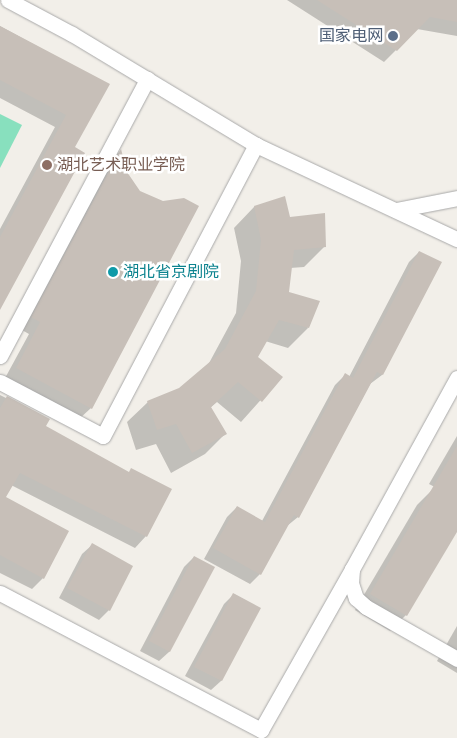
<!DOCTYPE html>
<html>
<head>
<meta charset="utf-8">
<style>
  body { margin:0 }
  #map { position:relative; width:457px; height:738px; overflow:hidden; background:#f2efe9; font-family:Roboto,"Noto Sans SC",sans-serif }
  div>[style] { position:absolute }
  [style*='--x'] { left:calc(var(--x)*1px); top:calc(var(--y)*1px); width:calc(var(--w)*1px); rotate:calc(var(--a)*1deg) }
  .pitch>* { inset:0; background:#88e0be }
  .shadow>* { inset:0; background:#0003 }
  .building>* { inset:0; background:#c7bfb8 }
  .roads { filter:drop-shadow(0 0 1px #a9a9a9) drop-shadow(0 0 1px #a9a9a9) }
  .minor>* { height:15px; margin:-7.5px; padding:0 7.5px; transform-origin:7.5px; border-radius:7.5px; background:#fff }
  .dots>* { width:14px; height:14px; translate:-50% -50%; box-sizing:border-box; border:2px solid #fff; border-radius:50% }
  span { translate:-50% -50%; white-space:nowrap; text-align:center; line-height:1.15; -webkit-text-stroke:5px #fff; paint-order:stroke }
  .service-label { font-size:16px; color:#4e5e75 }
  .right { translate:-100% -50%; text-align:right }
  .education-label { font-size:16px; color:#785e54 }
  .left { translate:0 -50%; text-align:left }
  .culture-label { font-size:16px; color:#0d838f }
</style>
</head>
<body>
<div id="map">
  <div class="pitch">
    <i style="clip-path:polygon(0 114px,22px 125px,0 168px)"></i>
  </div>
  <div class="shadow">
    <i style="clip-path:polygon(287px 0,457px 0,457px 36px,417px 29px,384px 62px)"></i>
    <i style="clip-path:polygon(0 26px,108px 85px,73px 148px,0 308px,0 229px,55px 127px,0 98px)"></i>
    <i style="clip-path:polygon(120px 151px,91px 408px,78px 420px,4px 380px,29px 334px,20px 329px,109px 162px)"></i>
    <i style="clip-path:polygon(284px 198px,289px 218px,324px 247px,304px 267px,290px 268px,287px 293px,308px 328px,288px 348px,265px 341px,257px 357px,281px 377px,241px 422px,217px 402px,210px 408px,225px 434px,205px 454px,171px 473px,156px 444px,136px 450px,127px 422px,148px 402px,180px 389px,208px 365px,236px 313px,241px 261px,234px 228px,254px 207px)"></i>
    <i style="clip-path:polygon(419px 252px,440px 263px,382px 375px,370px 384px,298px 517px,287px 526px,260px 574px,250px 584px,204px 559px,227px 517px,237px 507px,262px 521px,335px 385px,345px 375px,349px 377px,409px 262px)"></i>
    <i style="clip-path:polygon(0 395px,48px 419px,44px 426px,146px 536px,135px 548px,11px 485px,4px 498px,43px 578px,32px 589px,0 573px)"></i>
    <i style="clip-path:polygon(457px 436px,457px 499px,429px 484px)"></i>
    <i style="clip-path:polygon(433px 489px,457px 503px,457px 530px,406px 615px,390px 631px,355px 610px,417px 505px)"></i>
    <i style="clip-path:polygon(92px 545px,109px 610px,99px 620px,59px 598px,82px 554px)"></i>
    <i style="clip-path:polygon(194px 557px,213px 568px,169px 652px,159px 661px,140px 651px,184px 567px)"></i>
    <i style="clip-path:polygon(234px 594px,259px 608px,221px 681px,211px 690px,185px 676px,224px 604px)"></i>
    <i style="clip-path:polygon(457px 626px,457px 673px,437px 661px)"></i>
  </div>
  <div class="building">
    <i style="clip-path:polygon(317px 0,457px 0,457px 22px,430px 17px,397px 51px)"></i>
    <i style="clip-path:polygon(0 26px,110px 84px,75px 147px,85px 153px,0 310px,0 237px,66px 115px,0 80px)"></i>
    <i style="clip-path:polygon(121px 149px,127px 172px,140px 191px,163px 201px,184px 198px,199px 206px,92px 409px,16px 368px,40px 322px,31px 317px)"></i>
    <i style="clip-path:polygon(285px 196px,290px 217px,325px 213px,326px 247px,294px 250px,289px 292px,320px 301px,309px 328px,279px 320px,258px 357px,283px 377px,262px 402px,238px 382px,211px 407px,227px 434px,192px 453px,176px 424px,157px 430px,147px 401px,179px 388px,225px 349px,256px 291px,261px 240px,254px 206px)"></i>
    <i style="clip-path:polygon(419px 251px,442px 262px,383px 375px,377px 372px,299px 518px,294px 515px,261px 575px,213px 548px,237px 506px,265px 522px,345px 373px,353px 378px)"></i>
    <i style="clip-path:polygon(7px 396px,50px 419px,46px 426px,129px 472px,131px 468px,172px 489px,147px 537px,20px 473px,6px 497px,69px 531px,44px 579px,0 555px,0 408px)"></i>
    <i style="clip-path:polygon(457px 446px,457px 532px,407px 616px,370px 594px)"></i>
    <i style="clip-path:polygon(92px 543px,133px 566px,110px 611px,67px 588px)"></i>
    <i style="clip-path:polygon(194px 556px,215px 567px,170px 652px,149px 641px)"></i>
    <i style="clip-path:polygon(233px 593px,261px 608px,222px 681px,194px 667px)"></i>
  </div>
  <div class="roads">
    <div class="minor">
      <i style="--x:8;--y:0;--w:72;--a:28"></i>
      <i style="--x:72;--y:34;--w:215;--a:31.1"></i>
      <i style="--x:256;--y:145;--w:222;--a:25.1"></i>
      <i style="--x:396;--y:210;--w:62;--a:-11.1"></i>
      <i style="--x:0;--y:356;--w:314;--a:-62"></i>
      <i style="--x:457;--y:378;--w:218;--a:118.8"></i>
      <i style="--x:352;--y:569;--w:14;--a:94"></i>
      <i style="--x:351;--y:583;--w:16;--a:72"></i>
      <i style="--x:356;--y:598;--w:13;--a:42"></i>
      <i style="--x:366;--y:607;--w:105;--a:29.7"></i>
      <i style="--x:0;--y:382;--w:116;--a:27.7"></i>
      <i style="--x:103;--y:436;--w:329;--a:-62.3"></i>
      <i style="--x:0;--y:593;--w:295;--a:27.7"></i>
      <i style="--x:261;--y:730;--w:185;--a:-60.5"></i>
    </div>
  </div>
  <div class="dots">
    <i style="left:393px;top:36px;background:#5c6f8a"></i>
    <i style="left:47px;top:165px;background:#8d6e63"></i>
    <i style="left:113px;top:272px;background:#0f9aa8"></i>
  </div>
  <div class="service-label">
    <span class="right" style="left:383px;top:36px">国家电网</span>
  </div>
  <div class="education-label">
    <span class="left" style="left:57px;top:165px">湖北艺术职业学院</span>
  </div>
  <div class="culture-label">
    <span class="left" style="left:123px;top:272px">湖北省京剧院</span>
  </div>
</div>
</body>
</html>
